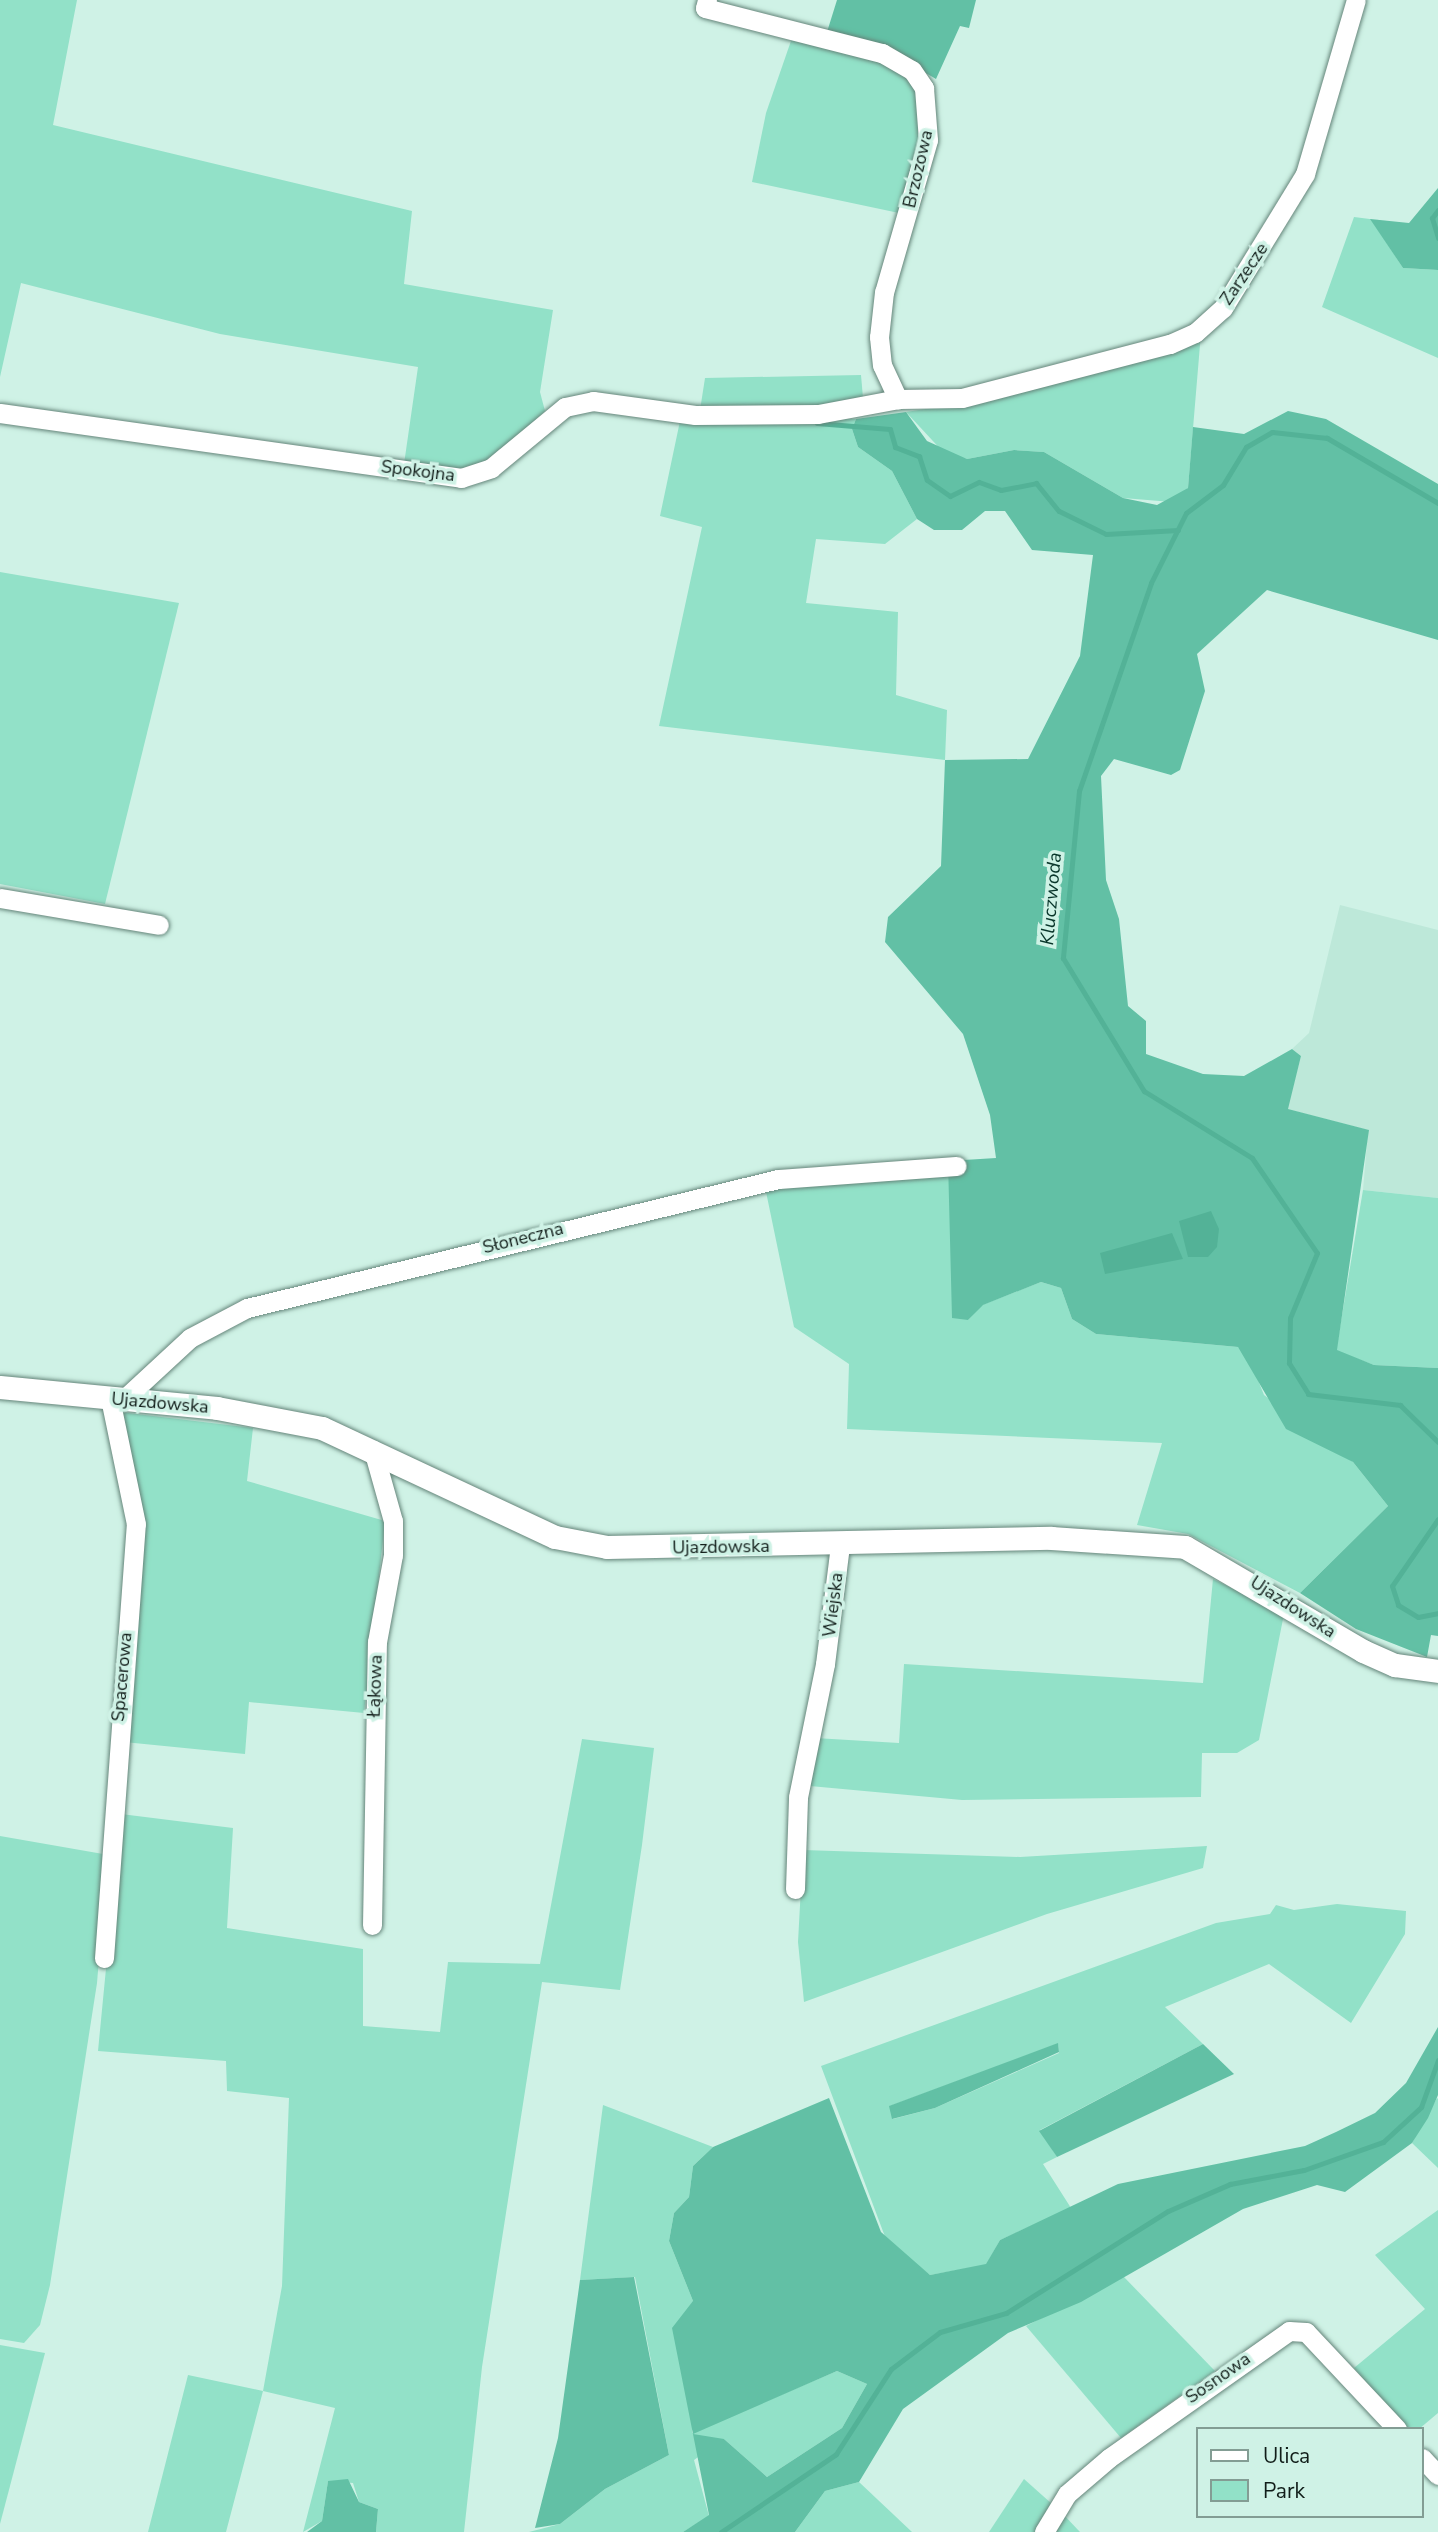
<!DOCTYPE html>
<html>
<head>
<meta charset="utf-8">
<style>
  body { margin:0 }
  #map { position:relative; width:1438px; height:2532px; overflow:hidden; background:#cff2e6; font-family:"Nunito Sans",sans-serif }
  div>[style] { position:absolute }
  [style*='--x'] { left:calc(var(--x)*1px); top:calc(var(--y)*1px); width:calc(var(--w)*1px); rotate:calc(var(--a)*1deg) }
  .built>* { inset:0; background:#bde8d9 }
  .green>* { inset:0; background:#92e1c8 }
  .forest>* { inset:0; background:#62c0a5 }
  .water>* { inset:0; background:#53b297 }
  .stream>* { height:5px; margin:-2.5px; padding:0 2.5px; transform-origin:2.5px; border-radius:2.5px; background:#53b297 }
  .roads { filter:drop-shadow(0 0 2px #65857a) drop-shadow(0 0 2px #65857a) }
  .minor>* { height:19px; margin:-9.5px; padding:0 9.5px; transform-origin:9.5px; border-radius:9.5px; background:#fff }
  .tertiary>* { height:23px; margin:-11.5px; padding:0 11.5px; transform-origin:11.5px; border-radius:11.5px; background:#fff }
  span { translate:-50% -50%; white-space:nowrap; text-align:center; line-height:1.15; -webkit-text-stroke:7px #cff2e6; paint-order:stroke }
  .street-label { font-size:18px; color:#111d19 }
  .water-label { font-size:19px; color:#08352a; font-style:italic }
  .legend { position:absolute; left:1196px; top:2427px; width:228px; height:91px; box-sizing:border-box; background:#cff2e6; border:2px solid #839d94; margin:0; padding:9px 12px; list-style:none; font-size:21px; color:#111d19 }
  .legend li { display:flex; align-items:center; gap:14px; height:35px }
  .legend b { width:35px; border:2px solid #839d94 }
</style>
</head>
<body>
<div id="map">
  <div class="built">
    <i style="clip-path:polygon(1340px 905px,1438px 930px,1438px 1198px,1363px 1190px,1368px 1130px,1287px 1109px,1301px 1056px,1292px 1049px,1309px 1033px)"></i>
  </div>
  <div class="green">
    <i style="clip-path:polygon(0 0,77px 0,53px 125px,412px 211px,404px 284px,553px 310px,540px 392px,545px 411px,488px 464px,458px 474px,404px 464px,418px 367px,220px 334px,21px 283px,0 377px)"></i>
    <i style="clip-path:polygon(792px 38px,895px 65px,919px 88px,925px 135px,899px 213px,752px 182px,766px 113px)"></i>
    <i style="clip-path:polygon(1354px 217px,1409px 224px,1371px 219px,1403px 268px,1438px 270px,1438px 358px,1322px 307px)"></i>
    <i style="clip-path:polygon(1201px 333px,1188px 488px,1172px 502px,1123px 498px,1044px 452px,1014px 450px,967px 459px,945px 454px,906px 412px,984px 400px)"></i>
    <i style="clip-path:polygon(861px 375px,863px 398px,843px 405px,700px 410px,705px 378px)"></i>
    <i style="clip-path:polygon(856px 419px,852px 429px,858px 447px,892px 471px,917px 519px,885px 544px,816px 539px,806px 603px,898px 612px,896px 695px,947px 710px,945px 760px,659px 726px,702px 527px,660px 516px,680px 421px)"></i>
    <i style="clip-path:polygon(0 572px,179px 603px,105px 904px,0 884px)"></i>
    <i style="clip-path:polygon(948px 1161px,968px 1320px,982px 1305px,1041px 1282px,1061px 1288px,1072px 1319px,1096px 1334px,1238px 1347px,1248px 1355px,1264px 1395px,1353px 1462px,1388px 1506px,1300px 1593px,1188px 1534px,1137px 1525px,1162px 1443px,847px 1429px,849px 1364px,794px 1327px,765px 1187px)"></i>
    <i style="clip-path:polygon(1363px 1190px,1438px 1198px,1438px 1368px,1374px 1365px,1336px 1351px)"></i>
    <i style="clip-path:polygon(120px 1412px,253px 1428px,247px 1481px,385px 1521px,364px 1713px,249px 1702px,245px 1754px,124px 1742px,139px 1496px)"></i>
    <i style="clip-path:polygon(1213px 1579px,1284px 1614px,1259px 1740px,1237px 1753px,1202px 1753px,1201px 1797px,962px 1800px,810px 1786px,815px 1738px,899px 1743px,904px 1664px,1203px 1683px)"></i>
    <i style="clip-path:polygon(582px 1739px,654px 1748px,642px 1845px,620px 1990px,542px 1982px,482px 2367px,464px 2532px,376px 2532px,378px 2509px,359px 2502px,353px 2483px,328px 2481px,322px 2521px,303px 2532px,335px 2408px,263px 2391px,226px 2532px,148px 2532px,188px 2375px,263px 2391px,282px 2286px,289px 2098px,227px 2091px,226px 2061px,98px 2051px,121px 1814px,233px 1828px,227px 1928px,363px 1949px,363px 2026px,440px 2032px,448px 1962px,540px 1964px)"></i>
    <i style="clip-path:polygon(0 1836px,103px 1854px,106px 1873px,97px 1983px,50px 2285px,40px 2325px,24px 2343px,0 2339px)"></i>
    <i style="clip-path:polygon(1207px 1846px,1203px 1868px,1047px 1914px,804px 2002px,798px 1942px,803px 1850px,1020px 1857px)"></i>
    <i style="clip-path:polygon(evenodd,1337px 1904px,1406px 1911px,1405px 1934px,1351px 2023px,1269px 1964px,1165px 2007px,1203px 2044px,1040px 2130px,1057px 2157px,1043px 2164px,1071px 2208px,1000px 2240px,986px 2265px,930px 2275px,887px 2242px,821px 2066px,1216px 1923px,1270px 1914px,1276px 1905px,1294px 1910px,1337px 1904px,1058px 2044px,1059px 2053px,935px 2108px,893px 2119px,890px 2106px,1058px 2044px)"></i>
    <i style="clip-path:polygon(1437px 2098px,1438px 2099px,1438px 2168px,1412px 2143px)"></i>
    <i style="clip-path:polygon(603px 2105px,713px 2147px,693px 2166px,689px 2197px,674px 2213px,669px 2241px,693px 2301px,692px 2433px,837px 2371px,867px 2384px,842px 2428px,767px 2477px,724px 2439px,694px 2460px,709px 2516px,683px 2532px,529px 2532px,560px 2524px,605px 2489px,669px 2455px,635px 2277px,580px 2280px)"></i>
    <i style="clip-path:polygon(1438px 2210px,1438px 2413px,1419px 2429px,1406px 2429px,1354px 2368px,1425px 2309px,1375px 2255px)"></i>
    <i style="clip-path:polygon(1123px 2276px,1215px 2371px,1121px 2438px,1026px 2326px)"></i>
    <i style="clip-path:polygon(0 2345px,45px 2353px,0 2524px)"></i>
    <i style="clip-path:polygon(1024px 2479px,1061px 2512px,1080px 2532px,989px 2532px)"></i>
    <i style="clip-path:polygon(859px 2482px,912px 2532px,795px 2532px,825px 2491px)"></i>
  </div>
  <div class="forest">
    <i style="clip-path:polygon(837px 0,976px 0,969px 28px,960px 26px,936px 79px,890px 52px,827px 32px)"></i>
    <i style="clip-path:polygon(1438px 188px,1438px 270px,1403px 268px,1370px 219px,1409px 223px)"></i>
    <i style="clip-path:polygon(1288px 411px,1326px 419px,1438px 484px,1438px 640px,1267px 590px,1197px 654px,1205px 691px,1180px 770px,1171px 775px,1114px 759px,1101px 776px,1106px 880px,1119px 919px,1128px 1006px,1146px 1021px,1146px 1054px,1203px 1074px,1244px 1076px,1292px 1049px,1301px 1056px,1288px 1109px,1369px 1130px,1337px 1350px,1374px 1365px,1438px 1368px,1438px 1636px,1431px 1635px,1427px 1657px,1356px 1629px,1300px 1593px,1388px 1506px,1353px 1462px,1286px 1429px,1238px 1347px,1096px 1334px,1072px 1319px,1061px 1288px,1041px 1282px,983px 1305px,968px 1320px,952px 1318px,948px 1161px,996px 1158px,990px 1115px,963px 1034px,885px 942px,888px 917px,941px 866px,945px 760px,1028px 759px,1080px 656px,1093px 555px,1032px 550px,1005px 511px,985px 511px,962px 530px,934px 530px,917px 519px,892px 471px,858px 447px,852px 429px,856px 419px,906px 412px,927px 441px,967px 459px,1014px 450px,1044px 452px,1123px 498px,1157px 505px,1188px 488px,1193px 427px,1244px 434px)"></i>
    <i style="clip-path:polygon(evenodd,1438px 2027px,1438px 2095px,1428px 2118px,1412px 2143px,1345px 2192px,1317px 2185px,1243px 2209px,1081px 2302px,1008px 2333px,903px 2409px,859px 2482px,825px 2491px,795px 2532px,683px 2532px,709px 2515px,672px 2328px,693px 2301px,669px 2241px,674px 2213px,689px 2197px,693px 2166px,713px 2147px,829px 2098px,881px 2232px,930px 2275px,986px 2264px,1000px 2240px,1118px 2184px,1305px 2146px,1336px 2132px,1375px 2113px,1406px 2083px,1438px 2027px,837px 2371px,867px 2384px,842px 2428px,767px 2477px,724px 2439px,693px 2434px,837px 2371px)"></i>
    <i style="clip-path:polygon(1058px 2043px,1059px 2052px,935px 2108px,892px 2119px,889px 2106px)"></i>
    <i style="clip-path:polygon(1203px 2044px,1234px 2074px,1057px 2157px,1039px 2131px)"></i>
    <i style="clip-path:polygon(634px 2277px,669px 2455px,605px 2489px,560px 2524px,535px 2528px,558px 2438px,580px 2280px)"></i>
    <i style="clip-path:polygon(348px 2479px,359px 2502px,378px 2509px,376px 2532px,307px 2532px,322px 2521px,328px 2481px)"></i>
  </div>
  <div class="water">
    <i style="clip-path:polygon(1211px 1211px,1219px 1229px,1217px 1247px,1208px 1257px,1188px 1257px,1179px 1221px)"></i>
    <i style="clip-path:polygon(1172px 1233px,1183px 1259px,1105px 1274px,1100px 1253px)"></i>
  </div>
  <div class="stream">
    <i style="--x:1438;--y:210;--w:10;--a:127"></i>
    <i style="--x:1432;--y:218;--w:21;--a:73"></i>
    <i style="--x:817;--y:423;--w:73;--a:4.7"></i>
    <i style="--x:890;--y:429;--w:19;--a:74"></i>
    <i style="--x:895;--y:447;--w:26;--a:21"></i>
    <i style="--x:919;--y:456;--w:25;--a:72"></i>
    <i style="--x:927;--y:480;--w:28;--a:35"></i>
    <i style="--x:950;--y:496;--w:32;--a:-26"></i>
    <i style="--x:979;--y:482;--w:23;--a:20"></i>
    <i style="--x:1001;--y:490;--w:36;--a:-11"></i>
    <i style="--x:1036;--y:483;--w:36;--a:51"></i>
    <i style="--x:1059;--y:511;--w:52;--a:26.1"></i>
    <i style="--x:1106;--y:534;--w:72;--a:-3.2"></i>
    <i style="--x:1438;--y:503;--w:129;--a:-149.6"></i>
    <i style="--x:1327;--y:438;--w:55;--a:-173.8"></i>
    <i style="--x:1272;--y:432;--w:30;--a:150"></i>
    <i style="--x:1246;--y:447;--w:44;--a:121.2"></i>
    <i style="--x:1223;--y:485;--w:46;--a:142.9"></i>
    <i style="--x:1186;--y:513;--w:78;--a:116.6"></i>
    <i style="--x:1151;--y:583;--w:220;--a:109.1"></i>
    <i style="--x:1079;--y:791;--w:168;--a:95.5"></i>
    <i style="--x:1063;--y:958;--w:156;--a:58.7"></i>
    <i style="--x:1144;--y:1091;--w:127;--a:31.8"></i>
    <i style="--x:1252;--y:1158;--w:115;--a:55.6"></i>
    <i style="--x:1317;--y:1253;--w:70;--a:112.6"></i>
    <i style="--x:1290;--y:1318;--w:45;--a:91.3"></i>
    <i style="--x:1289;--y:1363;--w:36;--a:58"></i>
    <i style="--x:1308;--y:1394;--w:93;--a:6.8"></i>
    <i style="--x:1400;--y:1405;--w:53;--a:44.2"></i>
    <i style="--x:1438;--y:1519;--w:81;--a:124.5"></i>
    <i style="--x:1392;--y:1586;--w:20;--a:72"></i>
    <i style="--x:1398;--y:1605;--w:23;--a:31"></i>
    <i style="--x:1418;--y:1617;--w:20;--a:-11"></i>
    <i style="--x:721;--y:2532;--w:139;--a:-34.1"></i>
    <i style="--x:836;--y:2454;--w:101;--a:-57.1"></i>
    <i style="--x:891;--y:2369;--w:61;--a:-37.1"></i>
    <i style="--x:940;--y:2332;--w:69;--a:-16.1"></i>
    <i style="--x:1006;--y:2313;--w:191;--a:-32.2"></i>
    <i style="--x:1168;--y:2211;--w:68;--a:-23.5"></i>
    <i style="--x:1230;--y:2184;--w:75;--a:-10.7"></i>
    <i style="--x:1304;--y:2170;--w:84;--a:-19.5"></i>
    <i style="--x:1383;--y:2142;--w:52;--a:-42.6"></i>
    <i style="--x:1421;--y:2107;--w:50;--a:-70.1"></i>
  </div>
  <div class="roads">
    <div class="minor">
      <i style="--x:707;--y:0;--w:8;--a:104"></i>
      <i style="--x:705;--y:8;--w:183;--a:14.3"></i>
      <i style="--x:882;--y:53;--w:34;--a:30"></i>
      <i style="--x:912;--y:70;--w:22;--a:56"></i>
      <i style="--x:924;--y:88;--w:52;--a:85.6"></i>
      <i style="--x:928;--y:140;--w:158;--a:106.1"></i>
      <i style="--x:884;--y:292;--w:45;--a:96.3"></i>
      <i style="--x:879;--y:337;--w:28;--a:84"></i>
      <i style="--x:882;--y:365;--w:38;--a:65"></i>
      <i style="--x:0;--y:413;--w:466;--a:8"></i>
      <i style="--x:461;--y:478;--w:32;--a:-18"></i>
      <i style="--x:491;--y:468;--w:96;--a:-39.5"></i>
      <i style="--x:565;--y:407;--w:29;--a:-12"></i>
      <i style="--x:593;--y:401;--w:103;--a:7.8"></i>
      <i style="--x:695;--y:415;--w:123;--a:-0.5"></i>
      <i style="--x:818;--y:414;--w:81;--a:-10.6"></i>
      <i style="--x:898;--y:399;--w:64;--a:-0.9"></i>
      <i style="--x:962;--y:398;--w:215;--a:-14.6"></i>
      <i style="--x:1170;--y:344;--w:27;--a:-24"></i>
      <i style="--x:1195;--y:333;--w:38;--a:-42"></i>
      <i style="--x:1223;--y:308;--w:157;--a:-58.5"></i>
      <i style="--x:1305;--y:174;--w:181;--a:-73.7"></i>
      <i style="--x:0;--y:898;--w:161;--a:9.6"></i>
      <i style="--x:123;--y:1400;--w:91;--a:-42.8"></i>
      <i style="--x:190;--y:1338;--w:64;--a:-27.8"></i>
      <i style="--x:247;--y:1308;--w:546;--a:-13.65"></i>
      <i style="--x:778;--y:1179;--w:179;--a:-4.2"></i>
      <i style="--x:795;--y:1889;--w:92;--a:-88.1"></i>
      <i style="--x:798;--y:1797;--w:136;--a:-78.5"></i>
      <i style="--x:825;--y:1664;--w:119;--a:-82.8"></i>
      <i style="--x:372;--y:1925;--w:283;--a:-89"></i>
      <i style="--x:377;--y:1642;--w:88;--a:-79.6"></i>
      <i style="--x:393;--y:1555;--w:34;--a:-90"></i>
      <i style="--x:393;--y:1521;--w:74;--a:-105.7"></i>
      <i style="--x:104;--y:1958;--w:435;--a:-85.8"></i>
      <i style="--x:136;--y:1524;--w:128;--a:-101.7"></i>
      <i style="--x:1422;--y:2458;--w:23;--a:47"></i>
      <i style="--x:1044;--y:2532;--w:44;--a:-58.8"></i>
      <i style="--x:1067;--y:2494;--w:55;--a:-40.6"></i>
      <i style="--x:1109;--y:2458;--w:220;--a:-35.2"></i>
      <i style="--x:1289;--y:2331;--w:17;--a:3"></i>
      <i style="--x:1306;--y:2332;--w:133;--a:46.8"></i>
    </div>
    <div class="tertiary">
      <i style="--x:0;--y:1387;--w:218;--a:5.5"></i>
      <i style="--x:217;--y:1408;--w:107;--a:10.8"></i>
      <i style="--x:322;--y:1428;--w:257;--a:25.1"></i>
      <i style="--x:555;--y:1537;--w:53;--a:10.9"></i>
      <i style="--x:607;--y:1547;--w:444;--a:-1.2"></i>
      <i style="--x:1051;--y:1538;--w:134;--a:3.8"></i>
      <i style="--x:1185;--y:1547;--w:206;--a:30.3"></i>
      <i style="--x:1363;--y:1651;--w:35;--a:24"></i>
      <i style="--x:1395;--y:1665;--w:43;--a:7.9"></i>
    </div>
  </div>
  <div class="street-label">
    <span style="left:918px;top:169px;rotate:-77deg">Brzozowa</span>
    <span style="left:1244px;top:274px;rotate:-56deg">Zarzecze</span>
    <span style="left:418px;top:471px;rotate:7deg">Spokojna</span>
    <span style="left:523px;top:1238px;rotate:-14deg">Słoneczna</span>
    <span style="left:160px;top:1403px;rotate:5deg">Ujazdowska</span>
    <span style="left:721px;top:1547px;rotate:-1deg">Ujazdowska</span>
    <span style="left:833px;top:1605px;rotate:-83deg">Wiejska</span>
    <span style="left:1293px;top:1607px;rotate:33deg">Ujazdowska</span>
    <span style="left:122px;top:1677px;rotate:-85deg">Spacerowa</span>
    <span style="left:375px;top:1686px;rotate:-88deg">Łąkowa</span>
    <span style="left:1218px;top:2378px;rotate:-35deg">Sosnowa</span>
  </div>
  <div class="water-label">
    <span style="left:1052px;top:899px;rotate:-85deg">Kluczwoda</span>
  </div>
  <ul class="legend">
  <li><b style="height:9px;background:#fff"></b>Ulica</li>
  <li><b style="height:19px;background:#92e1c8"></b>Park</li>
  </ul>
</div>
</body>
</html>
